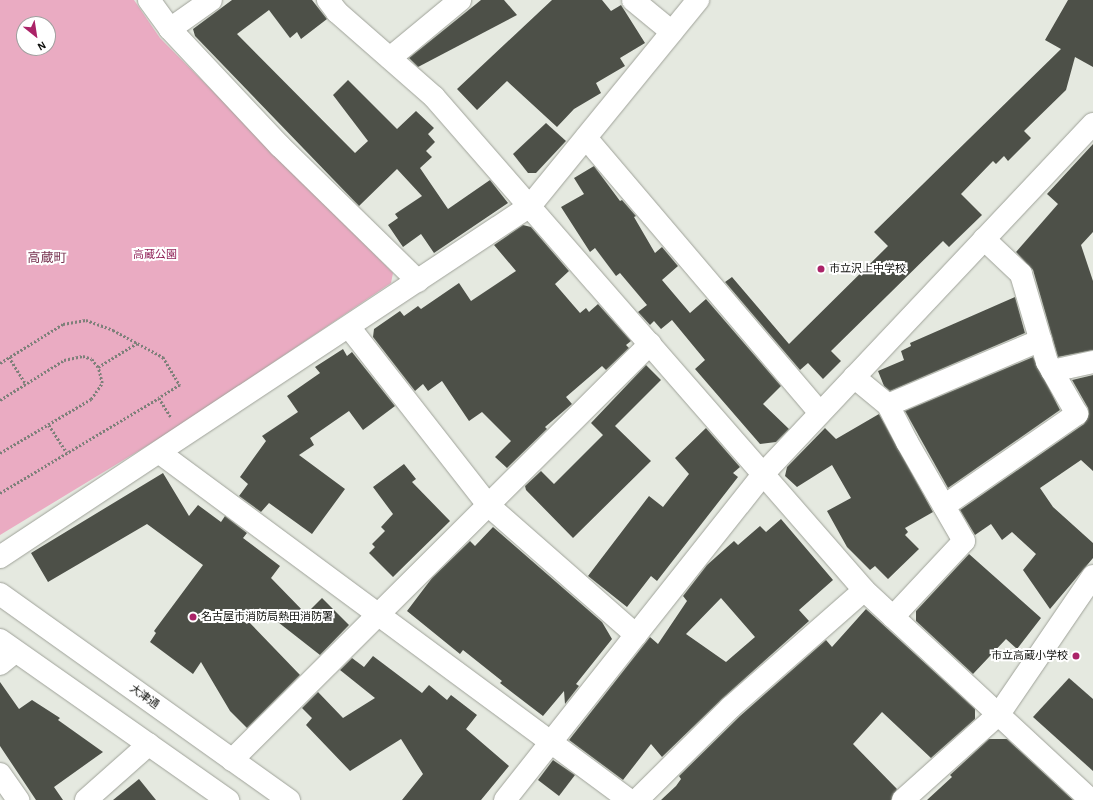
<!DOCTYPE html>
<html>
<head>
<meta charset="utf-8">
<style>
  body { margin:0 }
  #map { position:relative; width:1093px; height:800px; overflow:hidden; background:#e5e9e0; font-family:"Alegreya Sans","Noto Sans JP",sans-serif }
  div>[style] { position:absolute }
  [style*='--x'] { left:calc(var(--x)*1px); top:calc(var(--y)*1px); width:calc(var(--w)*1px); rotate:calc(var(--a)*1deg) }
  .green>* { inset:0; background:#eaabc2 }
  .building>* { inset:0; background:#4d5048 }
  .path>* { height:2.5px; margin-top:-1.25px; transform-origin:0; background:repeating-linear-gradient(90deg,#7e807a 0 2px,transparent 0 4px) }
  .roads { filter:drop-shadow(0 0 1px #9fa299) drop-shadow(0 0 1px #9fa299) }
  .minor>* { height:22px; margin:-11px; padding:0 11px; transform-origin:11px; border-radius:11px; background:#fff }
  .dots>* { width:11px; height:11px; translate:-50% -50%; box-sizing:border-box; border:2px solid #fff; border-radius:50% }
  span { translate:-50% -50%; white-space:nowrap; text-align:center; line-height:1.15; -webkit-text-stroke:4px #fff; paint-order:stroke }
  .park-label { font-size:11px; color:#912258 }
  .poi-label { font-size:11px; color:#0e0f0c }
  .left { translate:0 -50%; text-align:left }
  .right { translate:-100% -50%; text-align:right }
  .street-label { font-size:11px; color:#0e0f0c }
  .quarter-label { font-size:13px; color:#783451 }
  .north { position:absolute; left:16px; top:16px; width:40px; height:40px; box-sizing:border-box; background:#fff; border:1px solid #9f9f9e; border-radius:50%; rotate:150deg; font-size:11px; font-weight:700; line-height:16px; text-align:center; color:#0e0f0c }
  .north::after { content:''; display:block; margin:auto; width:14px; height:18px; background:#ab2368; clip-path:polygon(50% 0,100% 100%,50% 72%,0 100%) }
</style>
</head>
<body>
<div id="map">
  <div class="green">
    <i style="clip-path:polygon(evenodd,0 0,134px 0,160px 38px,393px 273px,391px 283px,178px 427px,0 535px,0 0,24px 24px,48px 24px,48px 48px,24px 48px,24px 24px)"></i>
  </div>
  <div class="building">
    <i style="clip-path:polygon(232px 0,312px 0,327px 19px,301px 39px,297px 32px,290px 38px,269px 10px,237px 34px,355px 153px,368px 141px,333px 95px,348px 80px,397px 129px,416px 111px,434px 128px,428px 134px,435px 142px,426px 151px,432px 157px,420px 168px,448px 209px,490px 180px,508px 203px,434px 253px,421px 234px,403px 247px,388px 225px,398px 218px,395px 214px,422px 196px,397px 169px,359px 206px,195px 36px,193px 29px)"></i>
    <i style="clip-path:polygon(481px 0,504px 0,517px 15px,418px 67px,409px 58px)"></i>
    <i style="clip-path:polygon(552px 0,602px 0,611px 11px,621px 5px,645px 43px,620px 58px,625px 66px,596px 83px,601px 93px,574px 109px,557px 127px,507px 81px,477px 110px,457px 89px)"></i>
    <i style="clip-path:polygon(1068px 0,1093px 0,1093px 67px,1075px 57px,1066px 90px,1024px 131px,1031px 138px,1008px 161px,1004px 156px,996px 164px,993px 161px,961px 194px,982px 215px,949px 247px,943px 241px,831px 351px,841px 361px,823px 379px,808px 363px,800px 370px,725px 282px,732px 277px,789px 344px,888px 246px,874px 232px,1061px 49px,1045px 40px)"></i>
    <i style="clip-path:polygon(546px 123px,566px 141px,536px 173px,528px 173px,513px 154px)"></i>
    <i style="clip-path:polygon(1093px 144px,1093px 232px,1081px 245px,1093px 281px,1093px 350px,1058px 357px,1033px 270px,1016px 252px,1058px 204px,1047px 194px)"></i>
    <i style="clip-path:polygon(594px 166px,620px 201px,622px 200px,636px 216px,634px 217px,655px 253px,662px 247px,678px 266px,662px 280px,690px 313px,706px 299px,781px 386px,763px 404px,789px 429px,776px 442px,760px 444px,695px 369px,705px 360px,672px 320px,661px 329px,654px 321px,650px 325px,638px 312px,647px 305px,620px 273px,616px 276px,595px 248px,590px 252px,561px 207px,584px 194px,574px 178px)"></i>
    <i style="clip-path:polygon(523px 225px,531px 227px,569px 271px,555px 284px,580px 313px,586px 308px,589px 312px,598px 304px,631px 341px,626px 345px,629px 348px,606px 370px,602px 366px,566px 397px,572px 404px,545px 427px,547px 429px,507px 468px,495px 457px,511px 441px,482px 412px,469px 421px,442px 381px,428px 391px,423px 384px,415px 391px,373px 337px,374px 329px,400px 311px,404px 316px,418px 306px,421px 309px,459px 283px,471px 301px,516px 271px,494px 245px)"></i>
    <i style="clip-path:polygon(1015px 297px,1025px 333px,890px 391px,884px 386px,878px 371px,904px 360px,901px 351px,911px 346px,910px 343px)"></i>
    <i style="clip-path:polygon(343px 349px,347px 356px,352px 352px,395px 406px,363px 430px,349px 411px,310px 438px,314px 445px,299px 455px,345px 489px,312px 534px,269px 503px,261px 512px,239px 496px,248px 484px,240px 477px,266px 441px,262px 436px,298px 412px,287px 396px,320px 373px,315px 367px)"></i>
    <i style="clip-path:polygon(1033px 357px,1060px 410px,948px 488px,905px 411px)"></i>
    <i style="clip-path:polygon(646px 365px,661px 380px,615px 426px,651px 461px,573px 538px,526px 490px,525px 486px,541px 471px,554px 484px,603px 435px,591px 423px)"></i>
    <i style="clip-path:polygon(1093px 375px,1093px 471px,1081px 460px,1040px 488px,1053px 507px,1093px 543px,1093px 558px,1050px 609px,1023px 570px,1036px 554px,1012px 532px,1002px 540px,991px 524px,975px 535px,960px 510px,1084px 424px,1089px 414px,1088px 408px,1072px 380px)"></i>
    <i style="clip-path:polygon(879px 414px,933px 512px,905px 528px,908px 532px,905px 535px,919px 549px,888px 579px,875px 566px,870px 570px,847px 547px,827px 511px,851px 498px,832px 465px,797px 487px,785px 476px,787px 467px,825px 428px,836px 439px)"></i>
    <i style="clip-path:polygon(706px 428px,740px 467px,733px 473px,738px 477px,657px 581px,651px 576px,627px 607px,588px 576px,649px 496px,663px 507px,689px 474px,675px 458px)"></i>
    <i style="clip-path:polygon(404px 464px,416px 479px,412px 482px,450px 521px,393px 577px,369px 553px,375px 547px,372px 544px,385px 531px,381px 527px,393px 514px,373px 487px)"></i>
    <i style="clip-path:polygon(163px 473px,189px 516px,198px 505px,221px 522px,225px 516px,247px 533px,243px 538px,280px 566px,271px 578px,306px 614px,322px 598px,349px 625px,320px 655px,260px 608px,248px 621px,300px 675px,247px 728px,230px 711px,201px 662px,193px 674px,150px 642px,156px 633px,154px 631px,203px 565px,147px 524px,48px 582px,31px 553px)"></i>
    <i style="clip-path:polygon(evenodd,781px 519px,833px 580px,799px 610px,809px 621px,723px 698px,662px 757px,651px 744px,623px 780px,569px 740px,650px 637px,658px 644px,687px 601px,683px 596px,707px 565px,734px 541px,738px 545px,760px 526px,766px 532px,781px 519px,721px 598px,755px 637px,726px 662px,686px 634px,721px 598px)"></i>
    <i style="clip-path:polygon(493px 527px,602px 622px,612px 639px,576px 684px,579px 686px,565px 704px,564px 691px,543px 716px,500px 683px,502px 681px,463px 650px,460px 654px,407px 611px,432px 578px,470px 541px,475px 546px)"></i>
    <i style="clip-path:polygon(969px 554px,1041px 618px,1017px 649px,1006px 639px,973px 674px,916px 621px,916px 611px)"></i>
    <i style="clip-path:polygon(866px 609px,975px 709px,975px 719px,931px 758px,882px 712px,853px 744px,897px 789px,891px 800px,661px 800px,676px 786px,681px 779px,679px 776px,740px 716px,826px 640px,832px 647px)"></i>
    <i style="clip-path:polygon(373px 656px,422px 693px,429px 685px,447px 700px,451px 695px,477px 715px,466px 729px,509px 766px,481px 800px,402px 800px,423px 774px,401px 739px,350px 771px,306px 725px,312px 718px,302px 708px,318px 692px,343px 718px,375px 698px,340px 670px,352px 658px,364px 667px)"></i>
    <i style="clip-path:polygon(1069px 678px,1093px 699px,1093px 771px,1033px 717px)"></i>
    <i style="clip-path:polygon(0 682px,19px 709px,32px 700px,60px 718px,58px 720px,103px 752px,54px 787px,63px 800px,36px 800px,0 746px)"></i>
    <i style="clip-path:polygon(989px 739px,1007px 739px,1073px 800px,927px 800px,952px 777px,950px 775px)"></i>
    <i style="clip-path:polygon(553px 760px,575px 775px,559px 796px,538px 780px)"></i>
    <i style="clip-path:polygon(139px 779px,156px 800px,113px 800px)"></i>
  </div>
  <div class="path">
    <i style="--x:9;--y:357;--w:32;--a:58"></i>
    <i style="--x:0;--y:363;--w:74;--a:-31.8"></i>
    <i style="--x:63;--y:324;--w:23;--a:-10"></i>
    <i style="--x:86;--y:320;--w:29;--a:20"></i>
    <i style="--x:113;--y:330;--w:57;--a:28.4"></i>
    <i style="--x:163;--y:357;--w:33;--a:59"></i>
    <i style="--x:180;--y:385;--w:25;--a:148"></i>
    <i style="--x:0;--y:400;--w:75;--a:-32"></i>
    <i style="--x:64;--y:360;--w:19;--a:-12"></i>
    <i style="--x:83;--y:356;--w:9;--a:18"></i>
    <i style="--x:92;--y:359;--w:10;--a:53"></i>
    <i style="--x:98;--y:367;--w:46;--a:-31.6"></i>
    <i style="--x:49;--y:425;--w:33;--a:57"></i>
    <i style="--x:0;--y:453;--w:106;--a:-30.7"></i>
    <i style="--x:91;--y:399;--w:19;--a:-55"></i>
    <i style="--x:102;--y:383;--w:16;--a:-104"></i>
    <i style="--x:0;--y:493;--w:185;--a:-30.9"></i>
    <i style="--x:159;--y:398;--w:22;--a:58"></i>
  </div>
  <div class="roads">
    <div class="minor">
      <i style="--x:149;--y:0;--w:36;--a:54"></i>
      <i style="--x:170;--y:29;--w:161;--a:46.8"></i>
      <i style="--x:280;--y:146;--w:193;--a:44.4"></i>
      <i style="--x:328;--y:0;--w:15;--a:53"></i>
      <i style="--x:337;--y:12;--w:129;--a:41.2"></i>
      <i style="--x:434;--y:97;--w:654;--a:48.9"></i>
      <i style="--x:864;--y:590;--w:309;--a:42.8"></i>
      <i style="--x:633;--y:0;--w:50;--a:39.4"></i>
      <i style="--x:170;--y:29;--w:50;--a:-35.3"></i>
      <i style="--x:390;--y:58;--w:91;--a:-39.6"></i>
      <i style="--x:586;--y:138;--w:361;--a:49.6"></i>
      <i style="--x:349;--y:327;--w:226;--a:52"></i>
      <i style="--x:488;--y:505;--w:197;--a:41.3"></i>
      <i style="--x:1052;--y:371;--w:42;--a:-12.4"></i>
      <i style="--x:854;--y:377;--w:44;--a:39.5"></i>
      <i style="--x:888;--y:405;--w:42;--a:62.8"></i>
      <i style="--x:907;--y:442;--w:114;--a:60.1"></i>
      <i style="--x:964;--y:541;--w:104;--a:133.1"></i>
      <i style="--x:888;--y:405;--w:166;--a:-23"></i>
      <i style="--x:160;--y:453;--w:583;--a:36.5"></i>
      <i style="--x:944;--y:506;--w:162;--a:-34.7"></i>
      <i style="--x:1077;--y:414;--w:60;--a:-120"></i>
      <i style="--x:1047;--y:362;--w:92;--a:-106.5"></i>
      <i style="--x:1021;--y:274;--w:51;--a:-136.6"></i>
      <i style="--x:0;--y:557;--w:636;--a:-33.52"></i>
      <i style="--x:530;--y:206;--w:266;--a:-50.8"></i>
      <i style="--x:0;--y:594;--w:355;--a:35.5"></i>
      <i style="--x:0;--y:640;--w:279;--a:35.1"></i>
      <i style="--x:0;--y:664;--w:19;--a:-39"></i>
      <i style="--x:232;--y:760;--w:590;--a:-44.86"></i>
      <i style="--x:0;--y:774;--w:32;--a:55"></i>
      <i style="--x:86;--y:800;--w:84;--a:-41.6"></i>
      <i style="--x:505;--y:800;--w:416;--a:-51.6"></i>
      <i style="--x:763;--y:474;--w:481;--a:-46.7"></i>
      <i style="--x:637;--y:800;--w:132;--a:-44.7"></i>
      <i style="--x:731;--y:707;--w:177;--a:-41.3"></i>
      <i style="--x:903;--y:800;--w:129;--a:-41.9"></i>
      <i style="--x:999;--y:714;--w:167;--a:-55.7"></i>
    </div>
  </div>
  <div class="dots">
    <i style="left:821px;top:269px;background:#ab2368"></i>
    <i style="left:193px;top:617px;background:#ab2368"></i>
    <i style="left:1076px;top:656px;background:#ab2368"></i>
  </div>
  <div class="park-label">
    <span style="left:155px;top:255px">高蔵公園</span>
  </div>
  <div class="poi-label">
    <span class="left" style="left:829px;top:269px">市立沢上中学校</span>
    <span class="left" style="left:201px;top:617px">名古屋市消防局熱田消防署</span>
    <span class="right" style="left:1068px;top:656px">市立高蔵小学校</span>
  </div>
  <div class="street-label">
    <span style="left:144px;top:697px;rotate:36deg">大津通</span>
  </div>
  <div class="quarter-label">
    <span style="left:47px;top:259px">高蔵町</span>
  </div>
  <div class="north">N</div>
</div>
</body>
</html>
